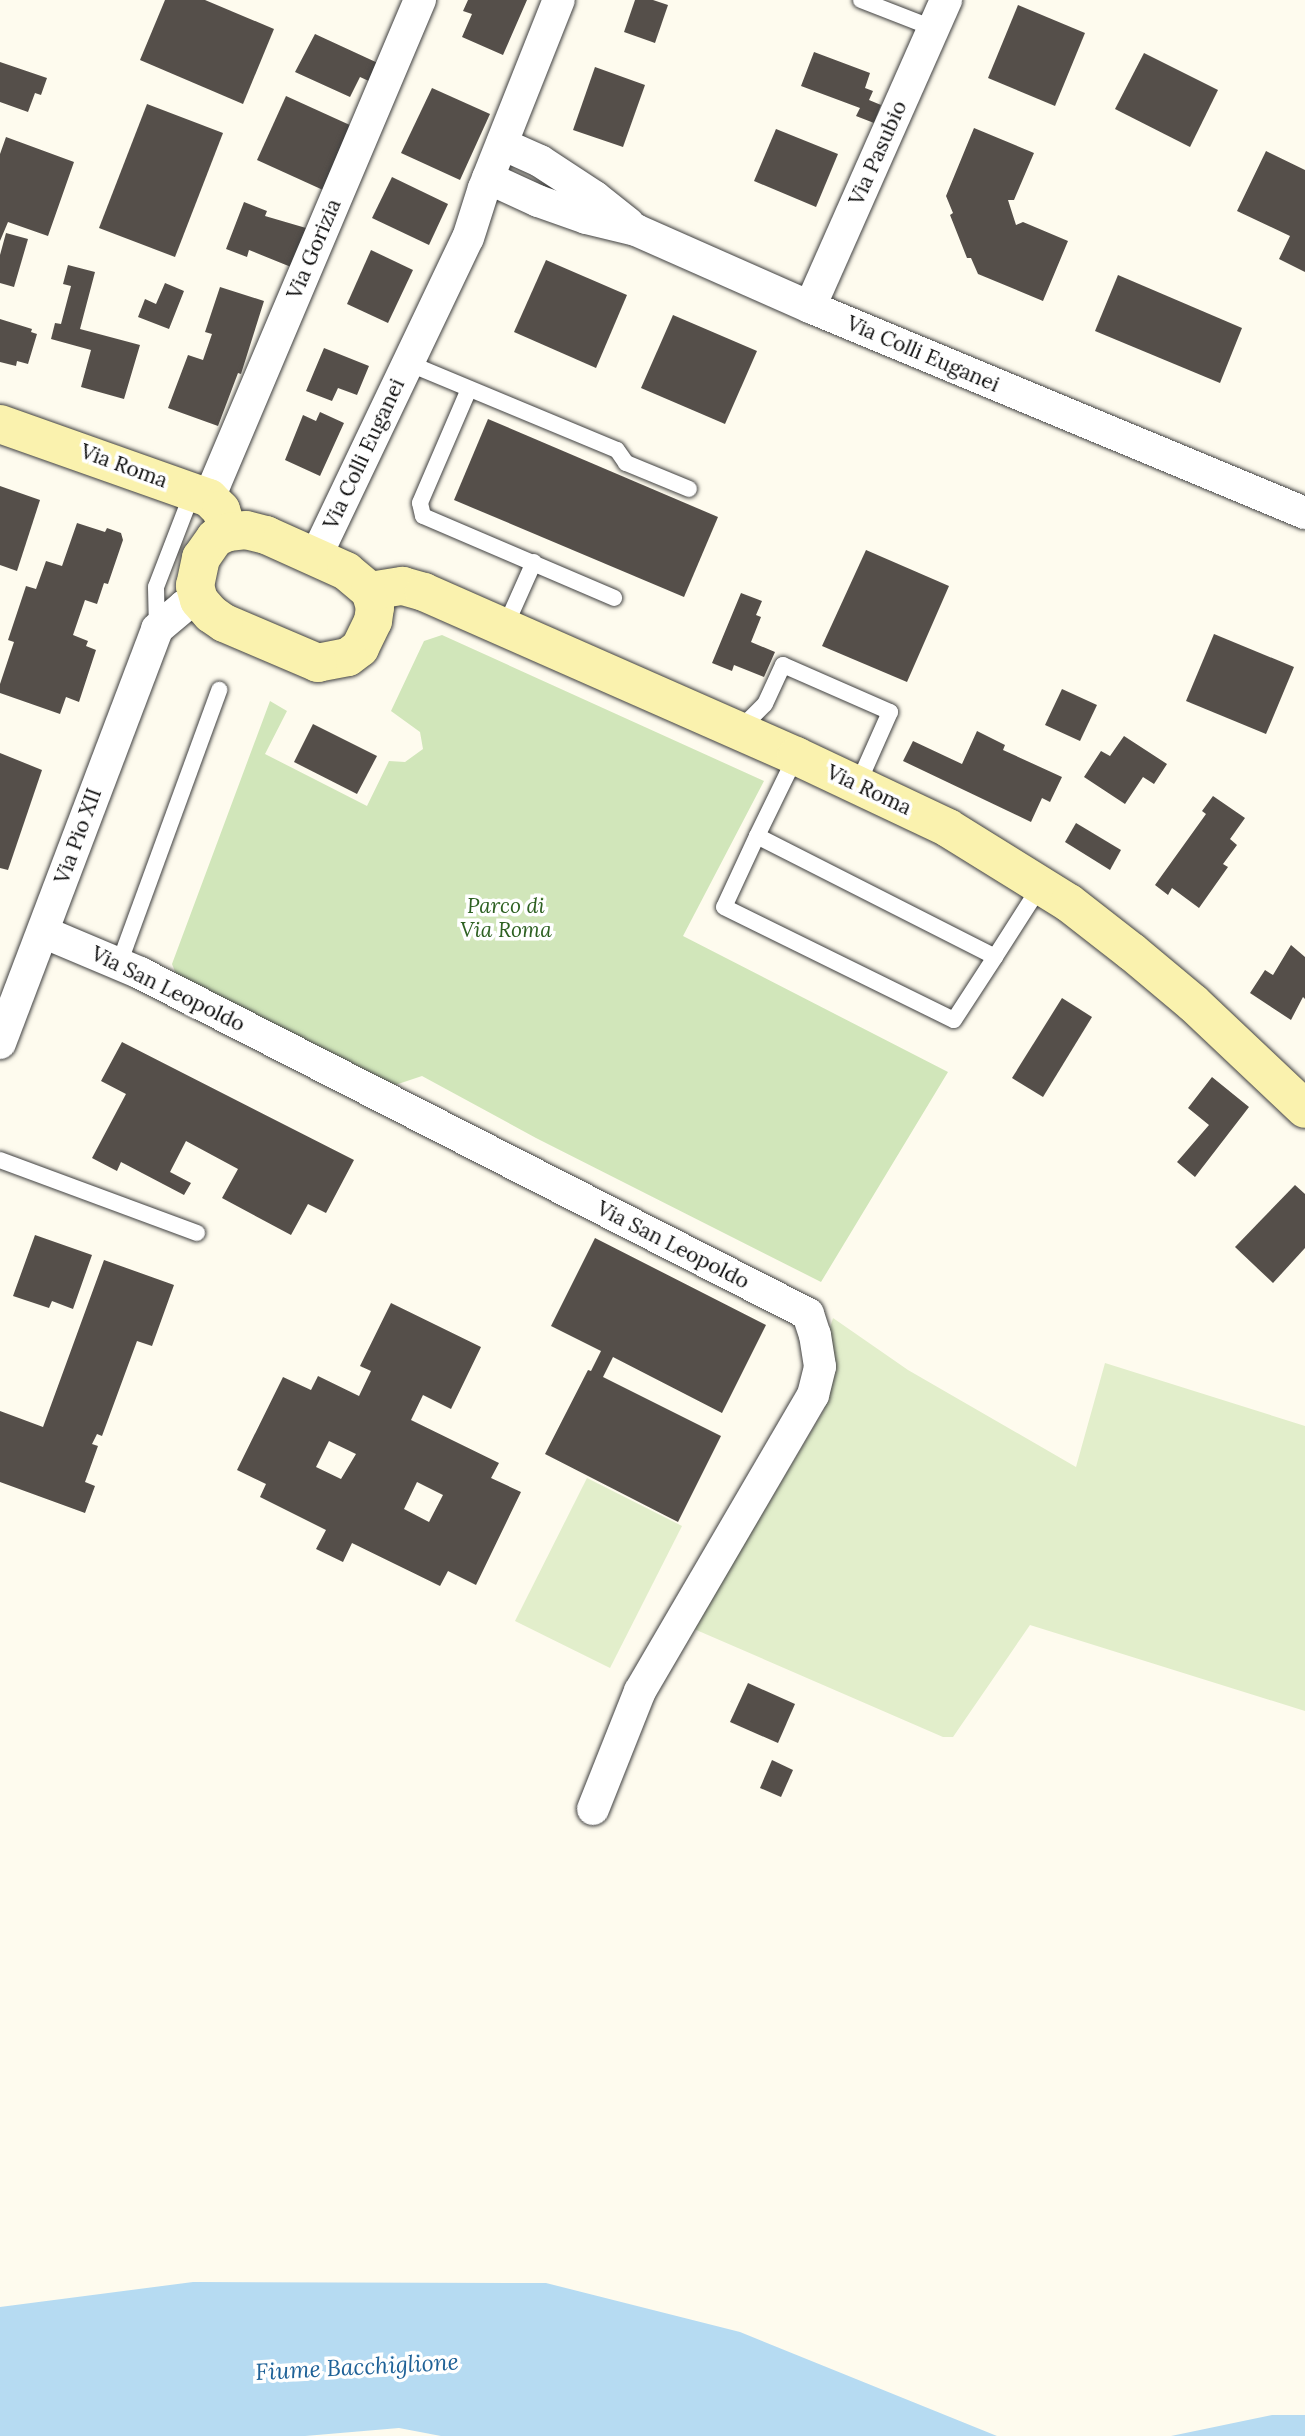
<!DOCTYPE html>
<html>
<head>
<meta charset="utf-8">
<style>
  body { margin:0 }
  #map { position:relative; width:1305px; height:2436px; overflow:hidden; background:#fefbee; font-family:Lora,serif }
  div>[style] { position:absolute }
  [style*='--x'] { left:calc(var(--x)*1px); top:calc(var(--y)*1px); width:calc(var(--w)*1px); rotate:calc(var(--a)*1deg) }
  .green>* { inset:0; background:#d1e6ba }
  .pitch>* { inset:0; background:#e2eecb }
  .water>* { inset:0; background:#b6dbf2 }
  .building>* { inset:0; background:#554f4a }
  .roads { filter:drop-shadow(0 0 2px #404040) drop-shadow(0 0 2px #404040) }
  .lane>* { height:16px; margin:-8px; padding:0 8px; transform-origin:8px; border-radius:8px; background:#fff }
  .street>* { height:32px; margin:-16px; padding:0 16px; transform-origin:16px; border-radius:16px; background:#fff }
  .secondary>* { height:38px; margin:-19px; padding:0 19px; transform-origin:19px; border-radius:19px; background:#faf2ae }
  span { translate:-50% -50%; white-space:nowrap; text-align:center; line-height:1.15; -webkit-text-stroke:7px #fff; paint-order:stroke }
  .street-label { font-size:21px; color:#0d0d0d }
  .park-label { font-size:21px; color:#2e6122; font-style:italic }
  .water-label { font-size:23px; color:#1e6197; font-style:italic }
</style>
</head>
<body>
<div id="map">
  <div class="green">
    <i style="clip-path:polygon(442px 635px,764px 781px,683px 936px,948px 1072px,821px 1282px,536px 1138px,422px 1076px,395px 1085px,176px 974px,172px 964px,270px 701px,287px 711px,265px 754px,367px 806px,389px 761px,405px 762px,423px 749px,420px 732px,391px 711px,424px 641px)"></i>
  </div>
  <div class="pitch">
    <i style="clip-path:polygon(833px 1318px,908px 1370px,1076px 1467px,1105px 1363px,1305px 1426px,1305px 1711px,1030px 1625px,953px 1737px,943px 1737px,694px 1629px,824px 1410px,832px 1379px,829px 1331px)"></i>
    <i style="clip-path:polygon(587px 1478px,682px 1526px,610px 1668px,515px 1621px)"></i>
  </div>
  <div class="water">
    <i style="clip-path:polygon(193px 2282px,546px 2283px,740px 2332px,997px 2436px,441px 2436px,399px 2428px,305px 2436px,0 2436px,0 2307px)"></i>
    <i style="clip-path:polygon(1272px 2415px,1305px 2415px,1305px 2436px,1171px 2436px)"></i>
  </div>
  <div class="building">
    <i style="clip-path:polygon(165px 0,205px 0,274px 29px,243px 104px,140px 60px)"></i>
    <i style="clip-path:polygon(468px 0,527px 0,503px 55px,462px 37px,472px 14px,463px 11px)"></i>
    <i style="clip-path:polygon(635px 0,653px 0,668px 5px,655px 43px,624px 32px)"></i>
    <i style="clip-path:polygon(1018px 5px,1085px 33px,1055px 106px,988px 78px)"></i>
    <i style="clip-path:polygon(315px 34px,380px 64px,371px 82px,360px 77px,350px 97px,295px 72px)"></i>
    <i style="clip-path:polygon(814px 52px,870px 73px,865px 88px,873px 91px,869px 100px,881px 105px,874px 123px,856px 116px,860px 108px,801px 86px)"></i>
    <i style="clip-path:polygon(1144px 53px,1218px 90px,1190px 147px,1115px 109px)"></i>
    <i style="clip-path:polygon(0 62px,47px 78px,41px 95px,35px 93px,28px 112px,0 102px)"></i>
    <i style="clip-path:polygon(595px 67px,645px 85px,623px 147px,573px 130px)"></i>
    <i style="clip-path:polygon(432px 88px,490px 114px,460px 180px,401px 153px)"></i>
    <i style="clip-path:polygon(286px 96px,352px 126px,323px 190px,257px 160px)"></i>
    <i style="clip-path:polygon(147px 104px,223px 133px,175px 257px,99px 228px)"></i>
    <i style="clip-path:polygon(974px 128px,1034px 153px,1014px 200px,1008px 200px,1016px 225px,1023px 222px,1068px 241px,1043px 301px,978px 274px,971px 258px,967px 258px,950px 215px,953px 213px,946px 196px)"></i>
    <i style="clip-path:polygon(776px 129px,838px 154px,816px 207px,754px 181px)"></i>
    <i style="clip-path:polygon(6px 137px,74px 162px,48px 236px,8px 222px,0 241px,0 154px)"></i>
    <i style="clip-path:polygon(1266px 151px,1305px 170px,1305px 272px,1279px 259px,1290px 236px,1237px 211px)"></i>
    <i style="clip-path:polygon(392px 177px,448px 204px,429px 245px,372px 218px)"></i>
    <i style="clip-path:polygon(244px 202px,267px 211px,265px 216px,306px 228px,291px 267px,249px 250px,247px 257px,226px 249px)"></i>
    <i style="clip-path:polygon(6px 233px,28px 239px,14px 287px,0 283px,0 255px)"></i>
    <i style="clip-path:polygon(371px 250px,413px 270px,388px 323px,347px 304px)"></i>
    <i style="clip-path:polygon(546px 260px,627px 295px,596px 368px,514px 332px)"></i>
    <i style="clip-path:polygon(68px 265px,95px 272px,80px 329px,140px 345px,124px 399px,81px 387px,91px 350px,51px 339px,55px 323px,61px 324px,71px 286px,63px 284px)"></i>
    <i style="clip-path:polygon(1118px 275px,1242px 328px,1220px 383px,1095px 331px)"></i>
    <i style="clip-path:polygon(165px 283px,184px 291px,169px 329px,138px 317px,145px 299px,156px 304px)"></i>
    <i style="clip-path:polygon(220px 287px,264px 301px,241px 374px,238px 373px,218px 426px,168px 408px,188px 355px,203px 360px,212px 334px,205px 332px)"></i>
    <i style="clip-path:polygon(673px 315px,757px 351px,725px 424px,641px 388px)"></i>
    <i style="clip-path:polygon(0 319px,32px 329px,31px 332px,37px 334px,28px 364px,17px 361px,16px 366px,0 362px)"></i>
    <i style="clip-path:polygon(324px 348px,369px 366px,357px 395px,338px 388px,332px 401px,306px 391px)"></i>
    <i style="clip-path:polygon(320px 412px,344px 423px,320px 476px,285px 460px,303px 415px,316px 421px)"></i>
    <i style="clip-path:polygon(488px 419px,718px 517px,684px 597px,454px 500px)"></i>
    <i style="clip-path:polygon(0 486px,40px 500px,17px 571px,0 565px)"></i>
    <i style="clip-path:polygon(77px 523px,105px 532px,107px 528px,121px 533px,123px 540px,108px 584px,104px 583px,97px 604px,85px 600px,73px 635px,88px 641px,86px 646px,96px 650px,79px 702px,66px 697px,60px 714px,0 693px,0 684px,14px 642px,8px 640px,26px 586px,36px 589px,46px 561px,62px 566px)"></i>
    <i style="clip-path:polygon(866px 550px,949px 586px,907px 682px,822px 646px)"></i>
    <i style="clip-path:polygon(741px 593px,762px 601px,756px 615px,761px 617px,751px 642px,775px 652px,764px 677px,734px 665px,732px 671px,712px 663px)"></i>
    <i style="clip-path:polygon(1214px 634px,1294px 667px,1266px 734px,1186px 701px)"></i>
    <i style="clip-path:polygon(1062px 689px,1097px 705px,1080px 741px,1045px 725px)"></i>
    <i style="clip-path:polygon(313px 724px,377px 756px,357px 794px,294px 762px)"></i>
    <i style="clip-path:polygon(977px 731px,1005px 745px,1003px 750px,1062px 777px,1050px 802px,1042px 798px,1031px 822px,903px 761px,913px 741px,962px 764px)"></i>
    <i style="clip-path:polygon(1124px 736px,1167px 764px,1154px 784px,1143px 777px,1125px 804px,1084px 777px,1101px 751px,1110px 756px)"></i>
    <i style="clip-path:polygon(0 753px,42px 770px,8px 870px,0 868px)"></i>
    <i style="clip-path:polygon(1213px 796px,1245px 818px,1230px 839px,1237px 845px,1223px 864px,1228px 867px,1199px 908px,1172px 888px,1168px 895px,1155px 885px,1206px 814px,1202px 811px)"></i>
    <i style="clip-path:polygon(1076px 823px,1121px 850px,1110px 870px,1065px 842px)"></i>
    <i style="clip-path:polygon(1291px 945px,1305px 957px,1305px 999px,1303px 997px,1291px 1020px,1250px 993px,1265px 970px,1273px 975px)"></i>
    <i style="clip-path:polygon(1062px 998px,1092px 1017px,1043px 1097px,1012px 1078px)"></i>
    <i style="clip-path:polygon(122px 1042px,354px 1160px,326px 1213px,308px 1204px,291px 1235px,222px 1198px,238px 1169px,186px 1141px,170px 1172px,191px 1183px,184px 1195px,121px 1162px,117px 1171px,92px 1158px,126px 1094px,101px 1081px)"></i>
    <i style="clip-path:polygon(1212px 1077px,1249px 1107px,1195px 1177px,1177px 1162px,1209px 1125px,1188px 1108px)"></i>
    <i style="clip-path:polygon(1295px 1185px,1305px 1194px,1305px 1248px,1273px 1283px,1235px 1247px)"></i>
    <i style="clip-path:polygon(35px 1235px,92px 1255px,73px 1309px,52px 1301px,49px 1308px,13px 1296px)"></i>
    <i style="clip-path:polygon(595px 1238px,766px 1325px,722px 1413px,613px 1357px,603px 1377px,721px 1436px,678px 1522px,545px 1454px,588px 1370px,591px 1371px,601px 1351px,551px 1326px)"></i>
    <i style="clip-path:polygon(104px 1260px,174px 1285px,152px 1346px,137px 1341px,102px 1436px,97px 1434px,92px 1444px,98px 1446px,85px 1482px,95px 1486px,85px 1513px,0 1482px,0 1411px,43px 1427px)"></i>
    <i style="clip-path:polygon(evenodd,391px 1303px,481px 1347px,451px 1409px,423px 1395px,411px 1420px,499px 1463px,491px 1478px,521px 1492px,476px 1585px,448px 1571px,440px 1586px,352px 1543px,343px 1562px,316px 1549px,326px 1530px,260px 1497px,266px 1484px,237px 1470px,283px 1377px,311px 1390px,318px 1376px,359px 1396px,371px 1371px,360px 1366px,391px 1303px,329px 1441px,356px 1454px,341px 1479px,316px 1467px,329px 1441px,391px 1303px,417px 1482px,443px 1495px,429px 1522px,404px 1509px,417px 1482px)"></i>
    <i style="clip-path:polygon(748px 1683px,795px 1704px,778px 1743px,730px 1722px)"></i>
    <i style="clip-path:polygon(772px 1760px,793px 1770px,781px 1797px,760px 1788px)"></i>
  </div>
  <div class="roads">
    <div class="lane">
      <i style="--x:861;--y:0;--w:77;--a:21.3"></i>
      <i style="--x:408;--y:363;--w:226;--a:22.6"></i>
      <i style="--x:617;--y:450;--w:16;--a:55"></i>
      <i style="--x:626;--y:463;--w:68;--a:22.4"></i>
      <i style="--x:469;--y:389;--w:124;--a:113.3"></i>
      <i style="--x:420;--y:503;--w:13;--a:77"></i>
      <i style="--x:423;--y:516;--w:208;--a:23.2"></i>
      <i style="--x:505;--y:627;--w:71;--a:-66"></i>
      <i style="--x:157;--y:629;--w:42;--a:-91.4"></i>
      <i style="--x:156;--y:587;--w:103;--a:-68.9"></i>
      <i style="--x:740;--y:729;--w:35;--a:-45"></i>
      <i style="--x:765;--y:704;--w:43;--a:-65.2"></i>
      <i style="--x:783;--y:665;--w:117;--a:23.7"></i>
      <i style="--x:890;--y:712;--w:79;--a:114"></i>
      <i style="--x:796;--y:756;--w:89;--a:116"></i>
      <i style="--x:757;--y:836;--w:267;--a:26.9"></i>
      <i style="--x:995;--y:957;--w:85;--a:-57.4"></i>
      <i style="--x:757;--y:836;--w:78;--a:114.9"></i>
      <i style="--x:724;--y:907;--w:256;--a:26.2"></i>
      <i style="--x:954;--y:1020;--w:75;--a:-56.9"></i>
      <i style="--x:119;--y:964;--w:292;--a:-69.9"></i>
      <i style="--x:0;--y:1160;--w:210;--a:20.3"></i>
    </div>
    <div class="street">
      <i style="--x:502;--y:144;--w:42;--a:24.1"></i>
      <i style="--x:540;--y:161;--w:66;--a:33.2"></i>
      <i style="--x:595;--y:197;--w:43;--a:38.5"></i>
      <i style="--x:488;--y:178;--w:55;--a:24.7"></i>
      <i style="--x:538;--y:201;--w:51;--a:19.5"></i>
      <i style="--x:586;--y:218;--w:51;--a:13.5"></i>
      <i style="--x:636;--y:230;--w:190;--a:23.9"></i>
      <i style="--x:810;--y:307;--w:536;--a:22.6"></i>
      <i style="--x:810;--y:307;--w:336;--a:-66.1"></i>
      <i style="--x:209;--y:498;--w:541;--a:-67.04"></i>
      <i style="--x:316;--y:556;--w:352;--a:-64.5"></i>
      <i style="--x:468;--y:238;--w:52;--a:-72.3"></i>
      <i style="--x:484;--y:188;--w:202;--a:-68.3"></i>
      <i style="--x:43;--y:932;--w:105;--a:22.9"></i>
      <i style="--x:140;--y:973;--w:750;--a:27.04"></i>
      <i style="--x:808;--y:1314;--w:22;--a:72"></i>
      <i style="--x:815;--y:1335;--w:32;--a:81"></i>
      <i style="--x:820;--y:1367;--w:29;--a:104"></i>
      <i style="--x:813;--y:1395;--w:343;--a:120.3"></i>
      <i style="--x:640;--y:1691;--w:127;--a:111.7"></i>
      <i style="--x:0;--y:1043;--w:443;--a:-69.2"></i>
      <i style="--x:157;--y:629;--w:35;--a:-40"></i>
      <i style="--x:184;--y:606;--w:16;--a:-22"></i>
    </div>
    <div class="secondary">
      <i style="--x:0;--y:424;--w:222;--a:19.5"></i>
      <i style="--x:209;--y:498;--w:17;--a:45"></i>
      <i style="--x:221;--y:510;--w:23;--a:72"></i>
      <i style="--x:246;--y:530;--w:21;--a:14"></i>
      <i style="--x:266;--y:535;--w:88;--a:24.2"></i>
      <i style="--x:346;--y:571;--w:31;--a:40"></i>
      <i style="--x:370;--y:591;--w:17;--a:73"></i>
      <i style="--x:375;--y:607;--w:14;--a:98"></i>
      <i style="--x:373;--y:621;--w:30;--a:116"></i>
      <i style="--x:360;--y:648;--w:15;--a:143"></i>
      <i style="--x:348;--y:657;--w:31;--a:169"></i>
      <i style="--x:318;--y:663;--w:102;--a:-156.9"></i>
      <i style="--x:224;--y:623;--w:16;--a:-145"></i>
      <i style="--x:211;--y:614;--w:18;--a:-131"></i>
      <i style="--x:199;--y:600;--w:15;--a:-106"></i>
      <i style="--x:195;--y:586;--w:29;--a:-78"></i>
      <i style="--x:201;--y:558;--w:24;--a:-55"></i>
      <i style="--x:215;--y:538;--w:14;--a:-25"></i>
      <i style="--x:228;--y:532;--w:18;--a:-6"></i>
      <i style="--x:370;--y:591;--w:33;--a:-9"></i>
      <i style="--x:403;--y:586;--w:22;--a:16"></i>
      <i style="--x:424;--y:592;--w:407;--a:23.8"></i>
      <i style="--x:796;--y:756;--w:168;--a:25.3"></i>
      <i style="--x:948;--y:828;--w:142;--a:31.8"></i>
      <i style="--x:1069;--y:903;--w:80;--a:37.9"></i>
      <i style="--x:1132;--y:952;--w:80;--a:39.9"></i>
      <i style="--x:1193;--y:1003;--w:154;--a:43.4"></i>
    </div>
  </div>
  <div class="street-label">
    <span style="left:878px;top:153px;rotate:-66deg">Via Pasubio</span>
    <span style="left:314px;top:249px;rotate:-67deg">Via Gorizia</span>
    <span style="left:923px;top:354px;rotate:23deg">Via Colli Euganei</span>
    <span style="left:364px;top:454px;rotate:-65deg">Via Colli Euganei</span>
    <span style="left:124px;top:466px;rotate:20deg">Via Roma</span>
    <span style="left:869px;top:790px;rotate:25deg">Via Roma</span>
    <span style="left:78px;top:836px;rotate:-70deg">Via Pio XII</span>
    <span style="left:168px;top:989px;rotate:26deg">Via San Leopoldo</span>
    <span style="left:673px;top:1245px;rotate:27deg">Via San Leopoldo</span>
  </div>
  <div class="park-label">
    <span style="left:506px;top:918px">Parco di<br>Via Roma</span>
  </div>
  <div class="water-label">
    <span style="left:357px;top:2367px;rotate:-3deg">Fiume Bacchiglione</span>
  </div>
</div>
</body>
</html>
